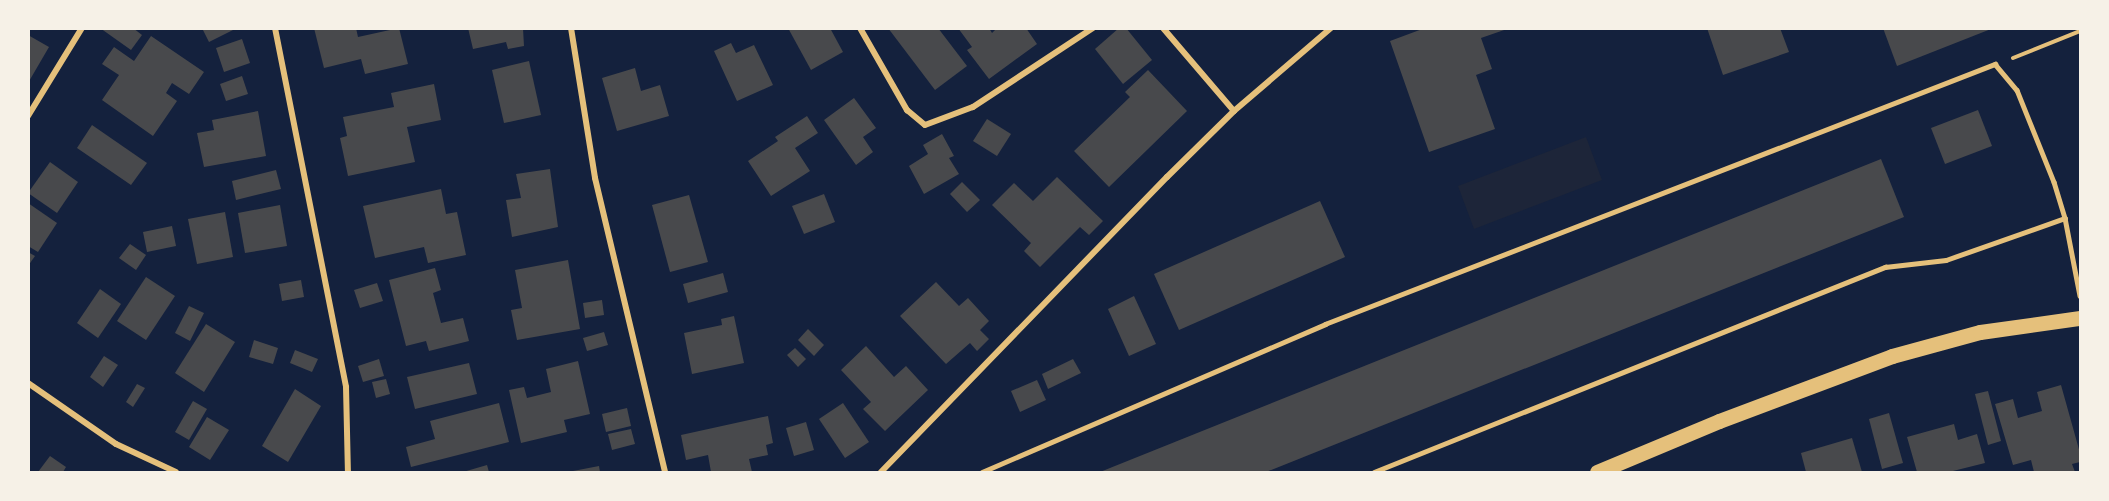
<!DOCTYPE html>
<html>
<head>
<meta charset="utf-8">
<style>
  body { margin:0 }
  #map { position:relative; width:2109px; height:501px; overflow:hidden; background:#14213d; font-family:Mulish,sans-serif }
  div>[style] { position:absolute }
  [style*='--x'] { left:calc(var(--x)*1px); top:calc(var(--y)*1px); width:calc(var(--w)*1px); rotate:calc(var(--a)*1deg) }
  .green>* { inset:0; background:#1d2539 }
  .building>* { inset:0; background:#48494c }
  .path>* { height:4px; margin:-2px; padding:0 2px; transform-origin:2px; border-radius:2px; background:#e5c07b }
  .service>* { height:4.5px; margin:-2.25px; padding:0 2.25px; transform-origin:2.25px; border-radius:2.25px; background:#e5c07b }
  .minor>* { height:6px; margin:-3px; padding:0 3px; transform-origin:3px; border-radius:3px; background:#e5c07b }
  .primary>* { height:15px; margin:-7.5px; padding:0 7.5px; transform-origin:7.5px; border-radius:7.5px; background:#e5c07b }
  span { translate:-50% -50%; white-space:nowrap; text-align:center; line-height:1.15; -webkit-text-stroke:4.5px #f6f1e7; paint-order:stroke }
  .frame { position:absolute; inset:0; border:30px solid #f6f1e7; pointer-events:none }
</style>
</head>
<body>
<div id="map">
  <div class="green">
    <i style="clip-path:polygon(1586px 137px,1602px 180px,1474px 229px,1458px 186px)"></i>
  </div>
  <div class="building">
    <i style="clip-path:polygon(100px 28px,133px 28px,142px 35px,131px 50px)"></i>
    <i style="clip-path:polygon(202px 28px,237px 28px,209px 42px)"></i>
    <i style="clip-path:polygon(314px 28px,356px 28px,358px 37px,399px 28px,408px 64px,365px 74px,361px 59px,324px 68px)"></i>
    <i style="clip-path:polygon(468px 28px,523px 28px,524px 46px,508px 49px,506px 42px,473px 49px)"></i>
    <i style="clip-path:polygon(788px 28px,830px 28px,843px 52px,811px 70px)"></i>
    <i style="clip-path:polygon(888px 28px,938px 28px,967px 66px,935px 90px)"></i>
    <i style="clip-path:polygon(958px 28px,989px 28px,992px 33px,997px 28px,1026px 28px,1037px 44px,989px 79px,967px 50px,972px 47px)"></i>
    <i style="clip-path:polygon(1119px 28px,1126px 28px,1152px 60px,1123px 84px,1095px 49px)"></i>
    <i style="clip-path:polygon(1425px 28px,1507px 29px,1481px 38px,1492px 69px,1476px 75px,1495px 129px,1429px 152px,1390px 41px)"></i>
    <i style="clip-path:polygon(1707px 28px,1780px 28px,1789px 52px,1723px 75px)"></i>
    <i style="clip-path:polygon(1883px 28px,1991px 28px,1991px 29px,1897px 66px)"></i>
    <i style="clip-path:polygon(28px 35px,49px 47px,28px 83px)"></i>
    <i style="clip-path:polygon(151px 36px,204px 72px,189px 94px,172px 83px,166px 93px,177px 101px,153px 136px,102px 100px,119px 75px,102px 64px,114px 47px,134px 61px)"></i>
    <i style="clip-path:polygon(242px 39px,250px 63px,224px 72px,216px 48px)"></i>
    <i style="clip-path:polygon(731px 43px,736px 53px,754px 45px,773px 85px,737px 101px,714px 51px)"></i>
    <i style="clip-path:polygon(529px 61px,541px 115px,504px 123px,492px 70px)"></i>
    <i style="clip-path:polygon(635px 68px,641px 91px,660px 85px,669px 116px,617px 131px,602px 78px)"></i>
    <i style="clip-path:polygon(1148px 70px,1187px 111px,1109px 187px,1074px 151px,1130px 97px,1125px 92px)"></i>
    <i style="clip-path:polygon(242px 76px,248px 94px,226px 101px,220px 84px)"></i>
    <i style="clip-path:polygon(434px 84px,441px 120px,407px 127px,415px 162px,348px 176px,340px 138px,347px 136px,343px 117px,394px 107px,391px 93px)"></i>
    <i style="clip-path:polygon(854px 98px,876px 128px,863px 137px,873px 152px,856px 165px,824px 120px)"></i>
    <i style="clip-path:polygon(1978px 110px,1992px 146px,1945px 164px,1931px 128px)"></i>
    <i style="clip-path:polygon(258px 111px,266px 156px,204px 167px,197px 133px,214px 130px,212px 120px)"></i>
    <i style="clip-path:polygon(807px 116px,818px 133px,795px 148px,810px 171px,771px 196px,748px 161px,778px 141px,775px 137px)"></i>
    <i style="clip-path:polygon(987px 119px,1011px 134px,997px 156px,973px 141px)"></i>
    <i style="clip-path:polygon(92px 125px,147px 163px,131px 185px,77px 148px)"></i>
    <i style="clip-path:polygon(942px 134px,954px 156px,949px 158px,959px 174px,924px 194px,909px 166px,928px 154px,923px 145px)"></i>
    <i style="clip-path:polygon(1881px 159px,1904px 217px,1266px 472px,1100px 472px)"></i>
    <i style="clip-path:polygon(50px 162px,78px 182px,57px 213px,28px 193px)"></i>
    <i style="clip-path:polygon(550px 169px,558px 227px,512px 237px,506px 200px,521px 198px,516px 174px)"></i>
    <i style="clip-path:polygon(276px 170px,281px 189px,236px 200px,232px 181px)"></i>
    <i style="clip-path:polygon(1057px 177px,1103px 221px,1089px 235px,1080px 227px,1040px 267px,1024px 251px,1031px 243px,992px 205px,1014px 183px,1033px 201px)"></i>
    <i style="clip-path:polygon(962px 182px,980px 200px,967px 212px,950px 194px)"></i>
    <i style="clip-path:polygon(441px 189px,446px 214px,457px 212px,466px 255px,428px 263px,424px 247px,375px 258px,363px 206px)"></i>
    <i style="clip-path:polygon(824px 194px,835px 222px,804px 234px,792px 206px)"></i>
    <i style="clip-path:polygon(689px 195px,708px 262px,670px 272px,652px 205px)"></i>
    <i style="clip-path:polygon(1320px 201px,1345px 257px,1179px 330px,1154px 274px)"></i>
    <i style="clip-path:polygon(28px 203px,57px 223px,38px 252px,28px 246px)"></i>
    <i style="clip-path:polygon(280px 205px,287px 246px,245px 253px,238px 213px)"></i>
    <i style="clip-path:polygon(225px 212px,233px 257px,197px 264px,188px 219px)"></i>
    <i style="clip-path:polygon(172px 226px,176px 246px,147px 252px,143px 232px)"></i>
    <i style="clip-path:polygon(130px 244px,146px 255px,136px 270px,119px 258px)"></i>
    <i style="clip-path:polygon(28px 252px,35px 256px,28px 266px)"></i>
    <i style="clip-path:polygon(568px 260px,580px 329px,517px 340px,511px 310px,522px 308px,515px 270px)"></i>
    <i style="clip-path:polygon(435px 268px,441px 290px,433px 293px,441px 323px,463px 318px,469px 341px,429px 351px,426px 341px,406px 346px,389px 280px)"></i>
    <i style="clip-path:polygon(723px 273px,728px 292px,688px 303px,683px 284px)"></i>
    <i style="clip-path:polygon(146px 277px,175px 296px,146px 340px,117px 321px)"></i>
    <i style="clip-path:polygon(301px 280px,304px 297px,282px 301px,279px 284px)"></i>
    <i style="clip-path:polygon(936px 282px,959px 306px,968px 298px,989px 321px,980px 330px,989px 339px,977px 351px,970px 343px,946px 364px,900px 316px)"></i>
    <i style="clip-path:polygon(377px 283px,383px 301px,360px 308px,354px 290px)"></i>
    <i style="clip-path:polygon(100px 289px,121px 304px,98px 338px,77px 323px)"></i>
    <i style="clip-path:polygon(1134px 296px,1156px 344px,1129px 356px,1108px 309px)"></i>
    <i style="clip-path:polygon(602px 300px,604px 315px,585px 318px,583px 303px)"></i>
    <i style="clip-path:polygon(189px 306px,204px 313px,190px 341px,175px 333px)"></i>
    <i style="clip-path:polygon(734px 316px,744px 363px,692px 374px,684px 333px,722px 325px,721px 319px)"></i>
    <i style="clip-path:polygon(206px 324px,235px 342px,204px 392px,175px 373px)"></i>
    <i style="clip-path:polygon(808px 329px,824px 345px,814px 356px,798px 340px)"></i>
    <i style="clip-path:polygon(604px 332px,608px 345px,587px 351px,583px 338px)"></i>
    <i style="clip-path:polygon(254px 340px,278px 348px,273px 364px,249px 357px)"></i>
    <i style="clip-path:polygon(866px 346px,894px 377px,906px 366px,928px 390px,885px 431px,863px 409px,871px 402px,841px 370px)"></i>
    <i style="clip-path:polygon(795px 348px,806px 359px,798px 367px,787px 355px)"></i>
    <i style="clip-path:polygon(295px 350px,318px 359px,312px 372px,290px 363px)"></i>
    <i style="clip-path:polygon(104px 356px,118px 365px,103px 387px,90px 377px)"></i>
    <i style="clip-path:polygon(379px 359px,384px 376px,363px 382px,358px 366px)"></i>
    <i style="clip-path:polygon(1073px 359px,1081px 373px,1048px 389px,1042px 374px)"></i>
    <i style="clip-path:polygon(578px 361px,590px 414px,564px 420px,567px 432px,521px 443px,509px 390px,524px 387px,527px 398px,551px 392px,546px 369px)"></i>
    <i style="clip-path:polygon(469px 363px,477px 394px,415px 409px,407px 377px)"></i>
    <i style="clip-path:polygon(386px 379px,390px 394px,376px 398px,372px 382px)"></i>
    <i style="clip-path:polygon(1037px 380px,1046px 400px,1020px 412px,1011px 391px)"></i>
    <i style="clip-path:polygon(137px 384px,145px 388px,133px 407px,126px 402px)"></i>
    <i style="clip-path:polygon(2061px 385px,2080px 453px,2080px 462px,2072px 464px,2075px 472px,2034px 472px,2031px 460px,2013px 465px,1995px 404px,2013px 399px,2018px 418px,2042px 411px,2037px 392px)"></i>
    <i style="clip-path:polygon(295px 389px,321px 406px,288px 462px,262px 446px)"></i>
    <i style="clip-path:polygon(1988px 391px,2001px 441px,1988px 445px,1975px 394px)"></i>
    <i style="clip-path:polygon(193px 401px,207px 409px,189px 440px,175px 432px)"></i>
    <i style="clip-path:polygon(499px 403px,509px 442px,411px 467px,406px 447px,435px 439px,430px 421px)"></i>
    <i style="clip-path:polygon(843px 403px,869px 442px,845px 458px,819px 419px)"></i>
    <i style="clip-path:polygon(627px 408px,631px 426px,606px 432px,602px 414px)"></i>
    <i style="clip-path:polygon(1889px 413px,1903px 463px,1882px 469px,1869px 419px)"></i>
    <i style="clip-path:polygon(768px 416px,773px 443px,766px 445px,768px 455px,749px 459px,752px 472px,711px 472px,708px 455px,686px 460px,681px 435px)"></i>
    <i style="clip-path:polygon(207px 417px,229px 430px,210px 460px,189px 447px)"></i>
    <i style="clip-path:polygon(806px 422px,814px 450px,794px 456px,786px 428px)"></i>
    <i style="clip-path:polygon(1954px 424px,1958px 440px,1977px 434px,1985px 463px,1949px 472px,1917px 472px,1907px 437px)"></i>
    <i style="clip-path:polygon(631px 429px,635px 444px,612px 450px,608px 434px)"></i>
    <i style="clip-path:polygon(1852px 438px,1862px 472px,1806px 472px,1801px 453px)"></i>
    <i style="clip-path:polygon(50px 456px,66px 467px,63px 472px,38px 472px)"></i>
    <i style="clip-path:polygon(487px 465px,489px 472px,463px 472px)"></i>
    <i style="clip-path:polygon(599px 466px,600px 472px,573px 472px,573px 471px)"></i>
  </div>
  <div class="path">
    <i style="--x:2013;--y:58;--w:72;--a:-21.9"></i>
  </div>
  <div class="service">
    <i style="--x:982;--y:472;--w:374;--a:-23.3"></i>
    <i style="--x:1325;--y:324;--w:719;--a:-21.21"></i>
    <i style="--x:1995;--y:64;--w:34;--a:50"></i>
    <i style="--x:2017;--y:90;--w:99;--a:68.1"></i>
    <i style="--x:2054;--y:182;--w:38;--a:73"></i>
    <i style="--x:2065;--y:218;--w:79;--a:79.1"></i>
    <i style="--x:1374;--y:472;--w:551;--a:-21.86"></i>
    <i style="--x:1885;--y:267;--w:61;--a:-6.5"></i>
    <i style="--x:1946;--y:260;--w:126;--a:-19.4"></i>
  </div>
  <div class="minor">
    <i style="--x:275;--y:28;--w:366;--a:78.8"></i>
    <i style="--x:346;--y:387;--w:85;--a:88.7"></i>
    <i style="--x:571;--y:28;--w:152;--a:80.9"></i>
    <i style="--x:595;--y:178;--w:302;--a:76.6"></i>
    <i style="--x:860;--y:28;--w:95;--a:60.2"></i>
    <i style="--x:907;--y:110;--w:23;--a:40"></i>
    <i style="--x:925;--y:125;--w:51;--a:-20.6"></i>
    <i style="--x:973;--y:107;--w:144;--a:-33.4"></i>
    <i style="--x:1163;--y:28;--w:109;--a:49.5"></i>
    <i style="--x:28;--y:116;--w:103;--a:-58.5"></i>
    <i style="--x:28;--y:383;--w:107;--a:34.7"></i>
    <i style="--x:116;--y:444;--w:66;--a:25"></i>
    <i style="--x:881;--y:472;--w:411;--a:-45.9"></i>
    <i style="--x:1167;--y:177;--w:94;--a:-44.6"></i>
    <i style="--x:1234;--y:111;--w:128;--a:-40.6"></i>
  </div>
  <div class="primary">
    <i style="--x:1597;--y:472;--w:132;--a:-22.7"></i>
    <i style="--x:1719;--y:421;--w:185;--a:-20.6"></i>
    <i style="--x:1892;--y:356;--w:91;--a:-15.3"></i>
    <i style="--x:1980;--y:332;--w:101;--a:-8"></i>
  </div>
  <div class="frame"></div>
</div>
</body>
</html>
